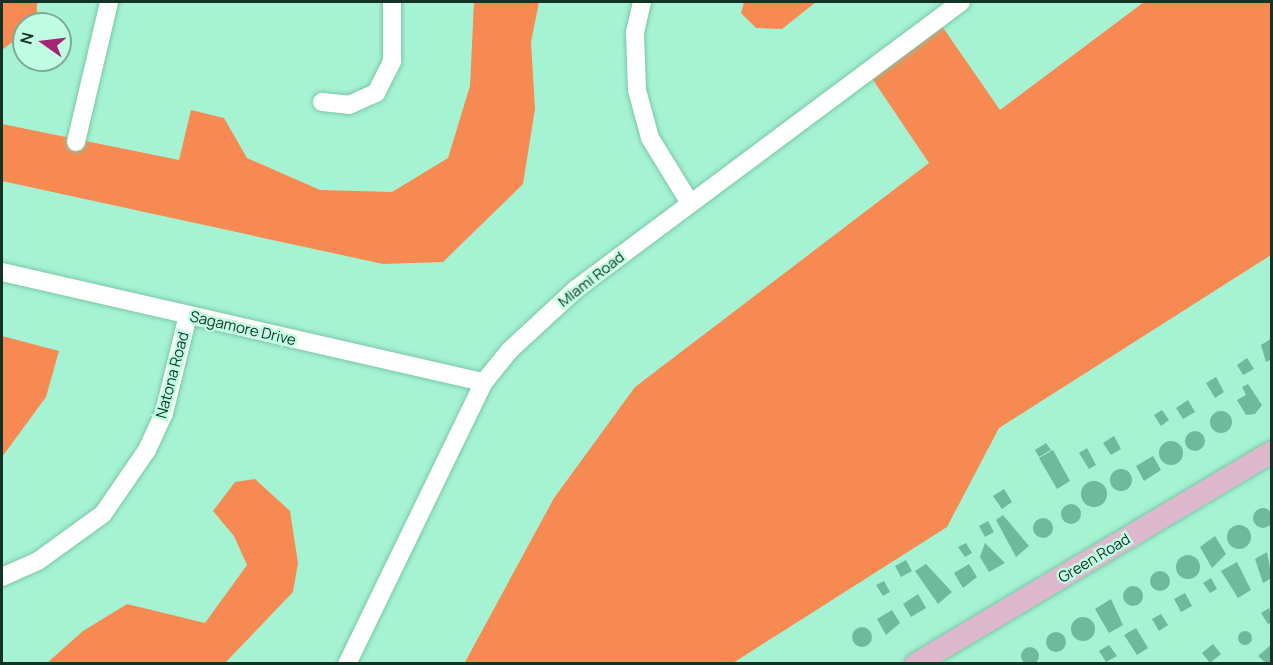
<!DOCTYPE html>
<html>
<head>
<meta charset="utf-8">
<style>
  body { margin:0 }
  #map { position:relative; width:1273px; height:665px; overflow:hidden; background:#a6f3d3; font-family:Manrope,sans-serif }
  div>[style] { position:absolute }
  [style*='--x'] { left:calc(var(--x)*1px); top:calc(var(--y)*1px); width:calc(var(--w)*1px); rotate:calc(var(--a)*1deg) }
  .forest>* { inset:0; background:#f78a52 }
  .building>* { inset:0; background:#6eba9c }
  .round { border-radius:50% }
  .roads { filter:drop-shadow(0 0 2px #7bc7a9) drop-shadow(0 0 2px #7bc7a9) }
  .minor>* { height:18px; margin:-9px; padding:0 9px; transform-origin:9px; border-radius:9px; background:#fff }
  .major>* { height:22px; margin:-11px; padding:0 11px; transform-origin:11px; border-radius:11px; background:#deb8cc }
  span { translate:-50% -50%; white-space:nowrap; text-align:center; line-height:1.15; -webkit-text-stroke:5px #c0fde3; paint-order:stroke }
  .street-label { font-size:15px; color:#133327 }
  .frame { position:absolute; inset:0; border:3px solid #133327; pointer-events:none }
  .north { position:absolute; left:12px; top:12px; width:60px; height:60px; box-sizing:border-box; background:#c0fde3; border:2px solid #7bac98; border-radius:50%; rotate:284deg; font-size:16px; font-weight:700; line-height:24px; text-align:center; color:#133327 }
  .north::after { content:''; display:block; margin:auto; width:21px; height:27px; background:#a42576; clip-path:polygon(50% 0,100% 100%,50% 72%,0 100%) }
</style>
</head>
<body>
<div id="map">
  <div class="forest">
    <i style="clip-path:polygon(2px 2px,37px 2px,37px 23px,24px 24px,24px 33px,2px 50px)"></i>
    <i style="clip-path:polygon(474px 2px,539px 2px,531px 42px,535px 109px,523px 184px,443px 262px,383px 264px,2px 181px,2px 124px,179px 160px,191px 110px,224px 118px,247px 158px,320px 190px,392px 192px,448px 158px,470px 86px)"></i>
    <i style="clip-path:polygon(744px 2px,816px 2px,782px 29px,756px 28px,741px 13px)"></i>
    <i style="clip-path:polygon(1144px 2px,1271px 2px,1271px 255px,999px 428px,947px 527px,733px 663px,464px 664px,554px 498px,635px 387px,929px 163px,867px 71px,937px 19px,1000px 110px)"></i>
    <i style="clip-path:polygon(2px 336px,59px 351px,46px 397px,2px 457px)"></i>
    <i style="clip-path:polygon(255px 479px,290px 511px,298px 563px,293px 592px,225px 663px,47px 663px,83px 631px,127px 604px,205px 623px,247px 565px,234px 536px,213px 511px,235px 482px)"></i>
  </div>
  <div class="building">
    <i style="clip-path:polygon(1272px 338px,1272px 359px,1266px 362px,1261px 345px)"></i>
    <i style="clip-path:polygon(1247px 358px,1254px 369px,1243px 375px,1237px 365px)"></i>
    <i style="clip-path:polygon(1216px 377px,1224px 392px,1215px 398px,1206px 383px)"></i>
    <i style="clip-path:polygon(1248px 384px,1262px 405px,1255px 414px,1246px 415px,1237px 400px,1246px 395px,1242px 387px)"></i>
    <i style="clip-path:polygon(1188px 400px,1195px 412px,1183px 419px,1176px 408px)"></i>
    <i style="clip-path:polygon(1162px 410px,1169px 420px,1161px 426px,1154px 415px)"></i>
    <i class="round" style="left:1210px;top:411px;width:22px;height:22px"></i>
    <i class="round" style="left:1185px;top:431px;width:20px;height:20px"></i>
    <i style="clip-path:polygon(1114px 436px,1121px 449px,1111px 455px,1103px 443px)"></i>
    <i class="round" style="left:1159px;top:441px;width:24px;height:24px"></i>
    <i style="clip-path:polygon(1046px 443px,1051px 450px,1039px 457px,1035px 450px)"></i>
    <i style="clip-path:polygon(1087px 448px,1096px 465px,1089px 469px,1079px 453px)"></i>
    <i style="clip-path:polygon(1053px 450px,1070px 481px,1057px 489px,1039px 458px)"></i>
    <i style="clip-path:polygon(1153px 456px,1161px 470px,1144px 481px,1136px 466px)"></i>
    <i class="round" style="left:1110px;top:469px;width:22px;height:22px"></i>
    <i class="round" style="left:1081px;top:481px;width:26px;height:26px"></i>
    <i style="clip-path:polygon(1004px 489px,1012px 502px,1002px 509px,993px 496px)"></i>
    <i class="round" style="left:1061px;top:504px;width:20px;height:20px"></i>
    <i class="round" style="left:1253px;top:508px;width:20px;height:20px"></i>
    <i style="clip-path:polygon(1003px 515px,1029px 546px,1016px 557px,996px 520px)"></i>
    <i class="round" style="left:1033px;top:518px;width:20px;height:20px"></i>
    <i style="clip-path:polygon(988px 521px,994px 532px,985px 537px,979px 526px)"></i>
    <i class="round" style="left:1227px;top:525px;width:24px;height:24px"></i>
    <i style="clip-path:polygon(1215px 536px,1226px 554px,1212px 568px,1200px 547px)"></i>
    <i style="clip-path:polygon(966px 543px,972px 553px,965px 557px,958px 547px)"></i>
    <i style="clip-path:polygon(985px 543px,1005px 563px,989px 572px,980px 557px)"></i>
    <i style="clip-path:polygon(1267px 552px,1272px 578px,1263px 583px,1255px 559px)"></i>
    <i class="round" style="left:1176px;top:555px;width:24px;height:24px"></i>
    <i style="clip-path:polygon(906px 560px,912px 571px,901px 577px,895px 566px)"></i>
    <i style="clip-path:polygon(1237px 562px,1251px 590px,1238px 598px,1221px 571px)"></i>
    <i style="clip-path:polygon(926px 564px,952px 592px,938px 604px,915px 571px)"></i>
    <i style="clip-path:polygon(969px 564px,977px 577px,963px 588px,954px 573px)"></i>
    <i class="round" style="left:1150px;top:571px;width:20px;height:20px"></i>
    <i style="clip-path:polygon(1211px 578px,1217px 589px,1210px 593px,1203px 583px)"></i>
    <i style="clip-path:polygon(884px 581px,890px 592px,883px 596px,876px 585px)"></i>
    <i class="round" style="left:1123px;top:586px;width:20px;height:20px"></i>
    <i style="clip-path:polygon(1185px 593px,1192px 606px,1181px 612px,1174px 599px)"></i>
    <i style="clip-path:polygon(918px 594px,926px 608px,911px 617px,903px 604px)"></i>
    <i style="clip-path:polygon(1111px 599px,1123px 625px,1109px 633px,1095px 609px)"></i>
    <i style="clip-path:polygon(1269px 608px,1272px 622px,1268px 624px,1261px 613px)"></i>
    <i style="clip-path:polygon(892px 610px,900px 623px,886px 635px,877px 619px)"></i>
    <i style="clip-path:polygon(1161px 614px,1168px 625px,1159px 631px,1152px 619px)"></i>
    <i class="round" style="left:1071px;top:617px;width:24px;height:24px"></i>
    <i class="round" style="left:852px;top:627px;width:20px;height:20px"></i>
    <i style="clip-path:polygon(1136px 628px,1148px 648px,1137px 655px,1124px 635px)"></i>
    <i class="round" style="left:1238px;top:631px;width:14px;height:14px"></i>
    <i class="round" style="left:1046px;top:632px;width:20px;height:20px"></i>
    <i style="clip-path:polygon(1213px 644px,1221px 654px,1210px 663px,1202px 653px)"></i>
    <i style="clip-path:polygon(1272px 644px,1272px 664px,1267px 664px,1258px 656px)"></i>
    <i style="clip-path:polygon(1109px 645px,1117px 656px,1106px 662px,1099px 651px)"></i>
    <i class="round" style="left:1021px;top:647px;width:18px;height:18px"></i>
  </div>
  <div class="roads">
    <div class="minor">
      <i style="--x:642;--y:2;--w:32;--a:103"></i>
      <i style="--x:635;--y:33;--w:57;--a:88"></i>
      <i style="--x:637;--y:90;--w:50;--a:74.8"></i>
      <i style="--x:650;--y:138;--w:76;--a:58.4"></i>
      <i style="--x:322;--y:102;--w:27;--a:6"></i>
      <i style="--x:349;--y:105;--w:30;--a:-24"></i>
      <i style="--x:376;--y:93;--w:36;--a:-63"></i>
      <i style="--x:392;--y:61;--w:59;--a:-90"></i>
      <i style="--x:76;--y:142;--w:144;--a:-76.7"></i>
      <i style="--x:2;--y:272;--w:494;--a:12.9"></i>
      <i style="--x:2;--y:577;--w:39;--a:-24"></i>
      <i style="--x:38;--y:561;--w:80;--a:-35.9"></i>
      <i style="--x:103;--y:514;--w:78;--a:-55.5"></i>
      <i style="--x:147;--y:450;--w:41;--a:-65.3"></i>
      <i style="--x:164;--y:413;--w:101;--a:-76.2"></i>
      <i style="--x:347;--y:664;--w:314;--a:-64.1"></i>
      <i style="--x:484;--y:382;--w:41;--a:-50.9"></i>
      <i style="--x:510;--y:350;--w:90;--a:-42.7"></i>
      <i style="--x:576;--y:289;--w:480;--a:-36.7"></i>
    </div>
    <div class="major">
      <i style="--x:916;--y:664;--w:414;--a:-30.8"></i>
    </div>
  </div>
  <div class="street-label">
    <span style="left:591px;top:279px;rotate:-38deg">Miami Road</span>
    <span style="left:243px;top:328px;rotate:13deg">Sagamore Drive</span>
    <span style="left:172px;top:375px;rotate:-75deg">Natona Road</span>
    <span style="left:1094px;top:558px;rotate:-31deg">Green Road</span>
  </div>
  <div class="frame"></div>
  <div class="north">N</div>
</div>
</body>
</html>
